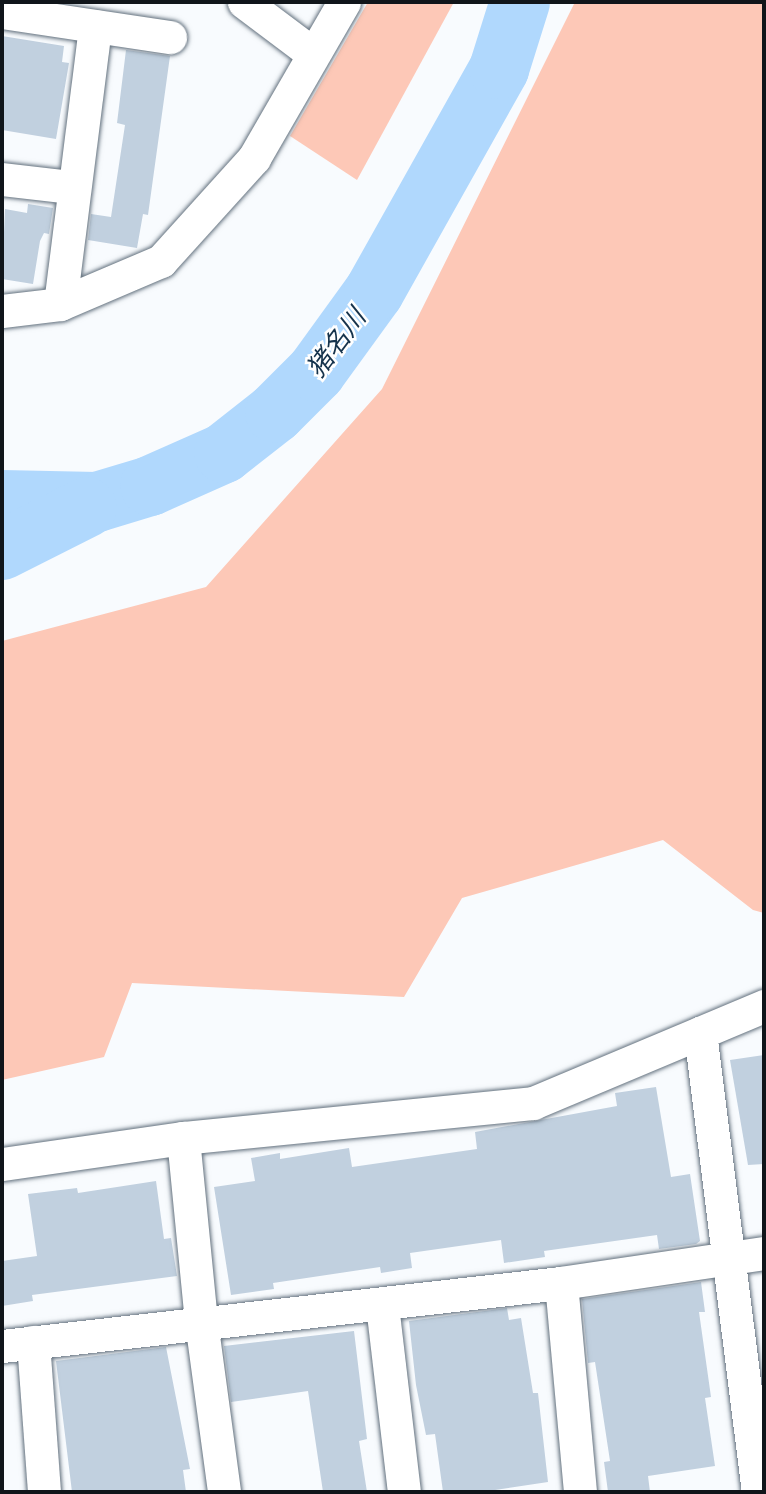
<!DOCTYPE html>
<html>
<head>
<meta charset="utf-8">
<style>
  body { margin:0 }
  #map { position:relative; width:766px; height:1494px; overflow:hidden; background:#f8fbfe; font-family:"Open Sans","Noto Sans JP",sans-serif }
  div>[style] { position:absolute }
  [style*='--x'] { left:calc(var(--x)*1px); top:calc(var(--y)*1px); width:calc(var(--w)*1px); rotate:calc(var(--a)*1deg) }
  .green>* { inset:0; background:#fdc8b7 }
  .river>* { height:60px; margin:-30px; padding:0 30px; transform-origin:30px; border-radius:30px; background:#b0d8fd }
  .building>* { inset:0; background:#c1d0df }
  .roads { filter:drop-shadow(0 0 2px #63717e) drop-shadow(0 0 2px #63717e) }
  .street>* { height:33px; margin:-16.5px; padding:0 16.5px; transform-origin:16.5px; border-radius:16.5px; background:#fff }
  span { translate:-50% -50%; white-space:nowrap; text-align:center; line-height:1.15; -webkit-text-stroke:5px #fff; paint-order:stroke }
  .water-label { font-size:26px; color:#16334c; font-style:italic }
  .frame { position:absolute; inset:0; border:4px solid #10151a; pointer-events:none }
</style>
</head>
<body>
<div id="map">
  <div class="green">
    <i style="clip-path:polygon(368px 2px,454px 2px,357px 180px,290px 136px)"></i>
    <i style="clip-path:polygon(575px 2px,764px 2px,764px 913px,753px 910px,663px 840px,462px 898px,404px 997px,132px 983px,104px 1057px,2px 1080px,2px 641px,206px 587px,382px 389px)"></i>
  </div>
  <div class="river">
    <i style="--x:2;--y:500;--w:95;--a:1.2"></i>
    <i style="--x:97;--y:502;--w:55;--a:-16.8"></i>
    <i style="--x:150;--y:486;--w:81;--a:-24"></i>
    <i style="--x:224;--y:453;--w:65;--a:-38.1"></i>
    <i style="--x:275;--y:413;--w:58;--a:-45"></i>
    <i style="--x:316;--y:372;--w:99;--a:-54.1"></i>
    <i style="--x:374;--y:292;--w:256;--a:-60.7"></i>
    <i style="--x:499;--y:69;--w:70;--a:-72.6"></i>
    <i style="--x:2;--y:550;--w:95;--a:-26.8"></i>
  </div>
  <div class="building">
    <i style="clip-path:polygon(2px 36px,64px 46px,62px 62px,69px 63px,56px 139px,2px 130px)"></i>
    <i style="clip-path:polygon(126px 50px,170px 56px,148px 215px,143px 214px,137px 248px,88px 240px,91px 214px,111px 217px,125px 125px,117px 123px)"></i>
    <i style="clip-path:polygon(28px 204px,53px 208px,49px 234px,44px 233px,40px 241px,33px 284px,2px 279px,5px 209px,27px 213px)"></i>
    <i style="clip-path:polygon(764px 1055px,764px 1164px,748px 1165px,730px 1060px)"></i>
    <i style="clip-path:polygon(656px 1087px,671px 1177px,690px 1174px,700px 1241px,696px 1244px,659px 1249px,657px 1235px,544px 1251px,545px 1257px,504px 1263px,501px 1240px,410px 1253px,412px 1268px,381px 1273px,380px 1267px,273px 1283px,274px 1289px,231px 1295px,214px 1187px,255px 1181px,251px 1158px,280px 1153px,280px 1159px,349px 1148px,352px 1167px,477px 1149px,475px 1132px,617px 1106px,615px 1093px)"></i>
    <i style="clip-path:polygon(156px 1181px,164px 1239px,171px 1238px,177px 1276px,32px 1295px,33px 1301px,2px 1306px,2px 1261px,37px 1256px,28px 1194px,77px 1188px,78px 1193px)"></i>
    <i style="clip-path:polygon(701px 1282px,705px 1312px,699px 1312px,711px 1397px,705px 1398px,715px 1466px,648px 1476px,650px 1492px,608px 1492px,604px 1462px,610px 1461px,595px 1362px,588px 1363px,582px 1299px)"></i>
    <i style="clip-path:polygon(507px 1308px,509px 1320px,521px 1318px,533px 1393px,538px 1393px,548px 1482px,482px 1492px,443px 1492px,435px 1434px,426px 1435px,416px 1385px,409px 1321px)"></i>
    <i style="clip-path:polygon(354px 1331px,367px 1439px,359px 1441px,367px 1492px,323px 1492px,308px 1391px,231px 1402px,224px 1346px)"></i>
    <i style="clip-path:polygon(166px 1347px,190px 1469px,183px 1470px,186px 1492px,72px 1492px,56px 1361px)"></i>
  </div>
  <div class="roads">
    <div class="street">
      <i style="--x:244;--y:2;--w:85;--a:36.9"></i>
      <i style="--x:2;--y:12;--w:170;--a:8.5"></i>
      <i style="--x:2;--y:179;--w:69;--a:6.6"></i>
      <i style="--x:60;--y:304;--w:280;--a:-82.8"></i>
      <i style="--x:2;--y:311;--w:58;--a:-6.9"></i>
      <i style="--x:60;--y:304;--w:110;--a:-23.1"></i>
      <i style="--x:161;--y:261;--w:139;--a:-47.9"></i>
      <i style="--x:254;--y:158;--w:180;--a:-60"></i>
      <i style="--x:700;--y:1033;--w:463;--a:82.8"></i>
      <i style="--x:183;--y:1138;--w:352;--a:-5.7"></i>
      <i style="--x:533;--y:1103;--w:251;--a:-22.8"></i>
      <i style="--x:2;--y:1164;--w:183;--a:-8.2"></i>
      <i style="--x:183;--y:1138;--w:184;--a:84.4"></i>
      <i style="--x:201;--y:1321;--w:173;--a:82.3"></i>
      <i style="--x:561;--y:1283;--w:210;--a:84.8"></i>
      <i style="--x:382;--y:1305;--w:188;--a:83.3"></i>
      <i style="--x:33;--y:1342;--w:150;--a:85.8"></i>
      <i style="--x:2;--y:1346;--w:563;--a:-6.43"></i>
      <i style="--x:561;--y:1283;--w:205;--a:-8.4"></i>
    </div>
  </div>
  <div class="water-label">
    <span style="left:336px;top:343px;rotate:-53deg">猪名川</span>
  </div>
  <div class="frame"></div>
</div>
</body>
</html>
